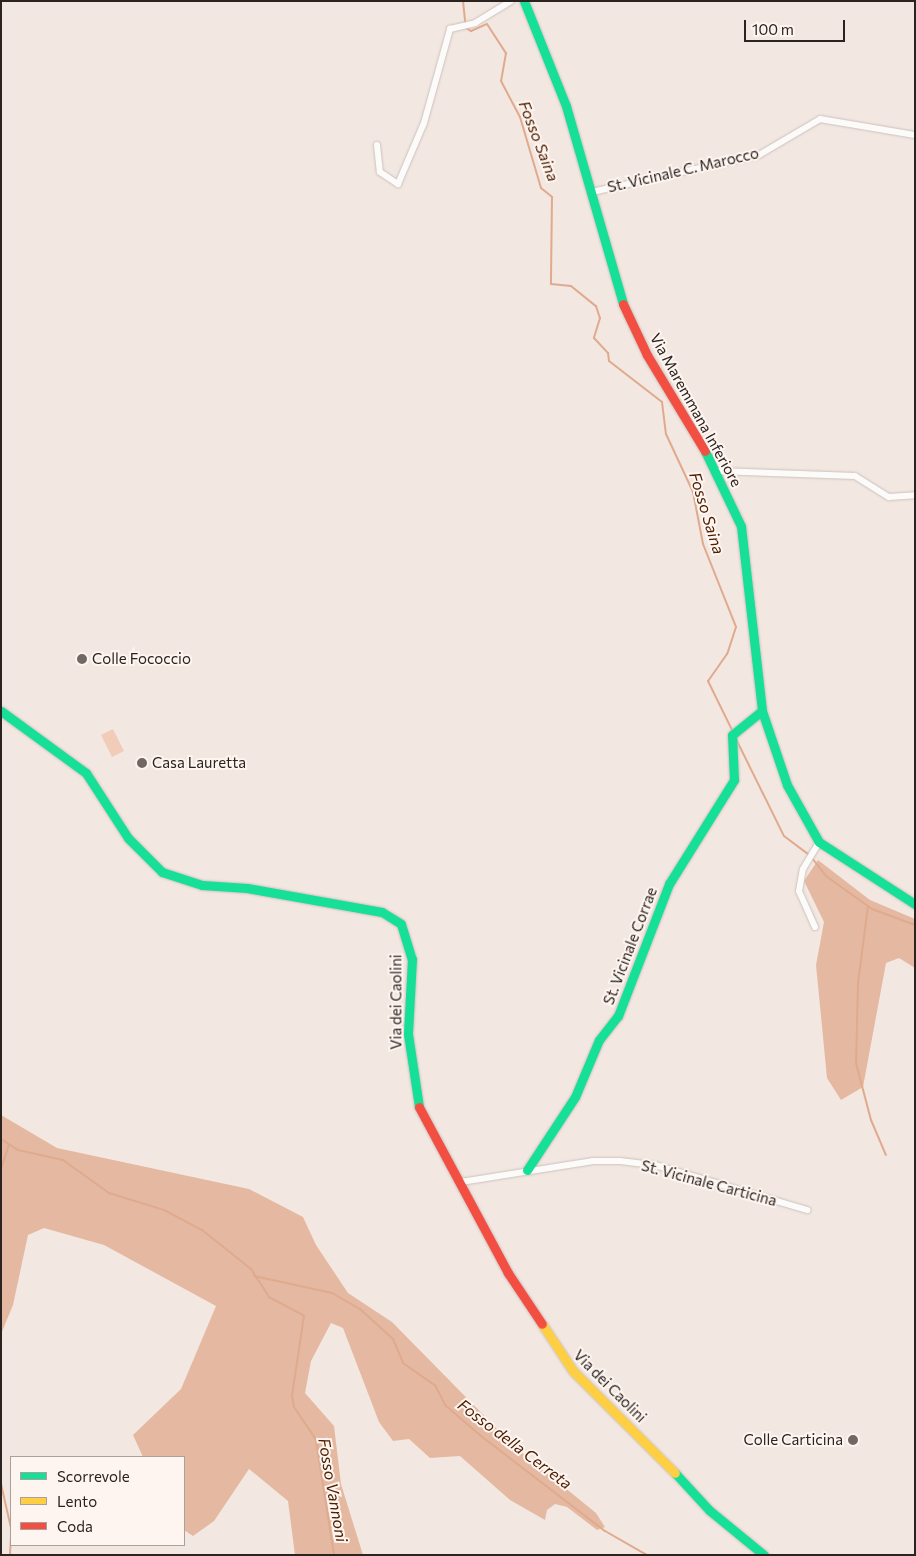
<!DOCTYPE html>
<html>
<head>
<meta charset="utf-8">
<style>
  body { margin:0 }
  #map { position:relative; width:916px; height:1556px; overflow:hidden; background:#f3e7e1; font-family:Commissioner,sans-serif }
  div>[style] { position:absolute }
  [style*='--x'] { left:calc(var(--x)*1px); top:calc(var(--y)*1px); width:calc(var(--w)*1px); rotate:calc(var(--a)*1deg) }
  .green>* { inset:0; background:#f1ccb8 }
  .forest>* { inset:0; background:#e5b9a1 }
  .stream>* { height:2px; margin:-1px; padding:0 1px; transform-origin:1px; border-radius:1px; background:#dfaa8d }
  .roads { filter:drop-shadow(0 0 1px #cbc2bd) drop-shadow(0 0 1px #cbc2bd) }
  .street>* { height:6px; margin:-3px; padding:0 3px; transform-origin:3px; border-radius:3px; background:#fdfbfa }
  .fast>* { height:9px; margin:-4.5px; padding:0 4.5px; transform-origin:4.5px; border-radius:4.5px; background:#16e098 }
  .slow>* { height:9px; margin:-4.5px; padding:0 4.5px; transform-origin:4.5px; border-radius:4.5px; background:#ffcf43 }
  .jam>* { height:9px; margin:-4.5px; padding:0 4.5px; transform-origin:4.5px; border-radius:4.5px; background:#f24e42 }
  .dots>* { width:14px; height:14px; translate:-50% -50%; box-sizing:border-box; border:2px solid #fef5f1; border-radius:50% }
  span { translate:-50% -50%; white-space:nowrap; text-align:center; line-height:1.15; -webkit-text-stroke:4px #fef5f1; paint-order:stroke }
  .street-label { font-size:15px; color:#2b231f }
  .poi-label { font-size:15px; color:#2b231f }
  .left { translate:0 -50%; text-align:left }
  .right { translate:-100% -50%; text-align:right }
  .water-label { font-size:16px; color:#4d2002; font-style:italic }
  .frame { position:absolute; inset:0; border:2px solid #2b231f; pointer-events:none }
  .legend { position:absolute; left:10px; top:1456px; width:175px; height:90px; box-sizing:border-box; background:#fef5f1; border:1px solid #aaa19d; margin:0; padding:6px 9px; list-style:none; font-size:15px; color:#2b231f }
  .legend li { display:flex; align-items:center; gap:10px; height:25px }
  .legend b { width:25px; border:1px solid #aaa19d }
  .scale { position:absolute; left:744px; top:20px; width:101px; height:22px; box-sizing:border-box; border:2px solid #2b231f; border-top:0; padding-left:6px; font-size:15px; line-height:18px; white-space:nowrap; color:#2b231f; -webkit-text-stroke:4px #fef5f1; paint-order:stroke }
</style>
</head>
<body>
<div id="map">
  <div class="green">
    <i style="clip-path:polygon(113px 729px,124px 751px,112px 757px,101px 735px)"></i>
  </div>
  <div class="forest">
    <i style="clip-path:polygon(818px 860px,870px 900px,915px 919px,915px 968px,899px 958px,886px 963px,863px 1087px,841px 1100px,827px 1078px,816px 965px,824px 922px,804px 881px)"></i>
    <i style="clip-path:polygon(1px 1115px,57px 1148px,249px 1189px,303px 1217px,316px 1245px,348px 1293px,392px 1322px,516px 1448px,596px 1513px,605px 1527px,597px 1530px,567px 1507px,555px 1504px,547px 1510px,545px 1520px,510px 1500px,460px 1456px,430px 1458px,409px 1439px,393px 1441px,379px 1422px,343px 1328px,331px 1323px,311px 1361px,305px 1393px,334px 1426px,341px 1484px,363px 1555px,295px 1555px,288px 1501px,249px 1469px,214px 1521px,193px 1536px,184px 1530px,184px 1457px,143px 1457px,133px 1435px,181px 1389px,216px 1306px,104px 1245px,44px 1228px,28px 1235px,13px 1305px,1px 1334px)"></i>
  </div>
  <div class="stream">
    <i style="--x:463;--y:1;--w:27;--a:84"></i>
    <i style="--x:466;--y:28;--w:6;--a:31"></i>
    <i style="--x:471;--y:31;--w:17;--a:-24"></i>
    <i style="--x:487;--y:24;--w:35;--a:57"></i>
    <i style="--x:506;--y:53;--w:28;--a:100"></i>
    <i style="--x:501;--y:81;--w:41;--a:62.2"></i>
    <i style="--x:520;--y:117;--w:74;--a:73.5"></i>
    <i style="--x:541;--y:188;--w:14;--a:39"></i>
    <i style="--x:552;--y:197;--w:87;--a:90.7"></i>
    <i style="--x:551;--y:284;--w:20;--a:6"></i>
    <i style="--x:571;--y:286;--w:32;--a:39"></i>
    <i style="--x:596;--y:306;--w:13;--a:72"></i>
    <i style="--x:600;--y:318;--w:21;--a:107"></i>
    <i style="--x:594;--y:338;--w:21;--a:47"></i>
    <i style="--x:608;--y:353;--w:8;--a:83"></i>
    <i style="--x:609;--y:361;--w:67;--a:37.7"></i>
    <i style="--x:662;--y:402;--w:32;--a:83"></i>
    <i style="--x:666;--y:434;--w:64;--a:65"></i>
    <i style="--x:693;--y:492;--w:53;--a:79.1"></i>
    <i style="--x:703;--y:544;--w:89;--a:68.3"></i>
    <i style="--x:736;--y:627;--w:28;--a:108"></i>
    <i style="--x:727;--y:654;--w:33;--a:125"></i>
    <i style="--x:708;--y:681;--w:55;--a:63.9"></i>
    <i style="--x:736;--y:739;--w:108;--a:63.7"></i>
    <i style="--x:784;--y:836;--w:31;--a:37"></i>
    <i style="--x:812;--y:858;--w:23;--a:52"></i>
    <i style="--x:826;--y:876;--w:57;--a:35.7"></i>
    <i style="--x:872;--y:909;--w:46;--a:20.4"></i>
    <i style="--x:868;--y:906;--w:78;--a:97.4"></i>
    <i style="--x:858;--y:983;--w:80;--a:91.4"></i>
    <i style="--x:856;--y:1063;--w:59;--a:75.3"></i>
    <i style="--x:871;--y:1120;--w:38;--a:67"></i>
    <i style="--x:1;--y:1139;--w:20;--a:33"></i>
    <i style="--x:18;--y:1150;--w:46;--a:12.5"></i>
    <i style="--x:63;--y:1160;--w:57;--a:35.7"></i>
    <i style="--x:109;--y:1193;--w:58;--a:17.2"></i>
    <i style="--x:164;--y:1210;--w:43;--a:27.8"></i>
    <i style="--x:202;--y:1230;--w:63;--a:38.5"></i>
    <i style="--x:251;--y:1269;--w:33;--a:57"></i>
    <i style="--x:269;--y:1297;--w:40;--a:28"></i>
    <i style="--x:304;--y:1316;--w:80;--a:98.6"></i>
    <i style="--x:292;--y:1395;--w:12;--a:81"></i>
    <i style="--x:294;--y:1407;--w:40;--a:56"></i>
    <i style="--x:316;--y:1440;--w:116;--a:81.1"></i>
    <i style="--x:1;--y:1169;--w:25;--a:-72"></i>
    <i style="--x:254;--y:1276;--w:80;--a:12.3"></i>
    <i style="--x:332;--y:1293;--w:32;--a:30"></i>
    <i style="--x:360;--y:1309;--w:45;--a:42.3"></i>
    <i style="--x:393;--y:1339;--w:26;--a:67"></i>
    <i style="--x:403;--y:1363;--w:39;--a:35"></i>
    <i style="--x:435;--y:1385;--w:22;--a:63"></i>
    <i style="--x:445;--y:1405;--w:48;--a:40.7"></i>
    <i style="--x:481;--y:1436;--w:156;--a:37.5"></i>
    <i style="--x:605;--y:1531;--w:48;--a:29.7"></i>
    <i style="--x:1;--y:1484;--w:45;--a:77.2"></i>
    <i style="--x:10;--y:1555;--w:18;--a:-87"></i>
  </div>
  <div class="roads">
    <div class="street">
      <i style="--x:377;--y:145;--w:27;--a:84"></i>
      <i style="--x:380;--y:172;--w:22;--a:34"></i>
      <i style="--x:398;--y:184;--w:66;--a:-66.9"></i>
      <i style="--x:424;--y:123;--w:98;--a:-74.5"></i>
      <i style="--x:450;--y:29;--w:26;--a:-13"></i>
      <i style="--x:475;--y:23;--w:42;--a:-31.4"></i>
      <i style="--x:592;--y:192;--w:171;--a:-12.5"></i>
      <i style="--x:759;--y:155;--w:71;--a:-30.5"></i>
      <i style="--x:820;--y:119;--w:96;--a:9.6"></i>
      <i style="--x:717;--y:471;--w:138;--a:2.1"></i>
      <i style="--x:855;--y:476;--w:40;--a:32"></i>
      <i style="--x:889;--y:497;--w:26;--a:-4"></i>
      <i style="--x:815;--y:927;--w:39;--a:-114"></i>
      <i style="--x:799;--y:891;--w:22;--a:-80"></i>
      <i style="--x:803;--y:869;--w:31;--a:-59"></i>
      <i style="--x:461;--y:1182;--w:134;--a:-9"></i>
      <i style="--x:593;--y:1161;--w:27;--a:0"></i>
      <i style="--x:620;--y:1161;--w:35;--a:7"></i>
      <i style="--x:655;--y:1165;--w:159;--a:16.5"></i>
    </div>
    <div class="fast">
      <i style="--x:524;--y:1;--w:113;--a:68.2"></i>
      <i style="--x:566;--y:106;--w:206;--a:73.9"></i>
      <i style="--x:705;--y:451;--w:83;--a:64.4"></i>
      <i style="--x:741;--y:526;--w:186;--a:83.5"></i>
      <i style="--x:762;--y:711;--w:78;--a:71.3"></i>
      <i style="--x:787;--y:785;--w:65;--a:60.7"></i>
      <i style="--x:819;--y:842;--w:114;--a:32.9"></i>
      <i style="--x:1;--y:711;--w:105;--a:36.1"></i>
      <i style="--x:86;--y:773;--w:77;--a:57.1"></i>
      <i style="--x:128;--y:838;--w:48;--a:45"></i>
      <i style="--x:162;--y:872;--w:42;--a:18"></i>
      <i style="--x:202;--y:885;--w:45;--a:3.8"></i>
      <i style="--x:247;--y:888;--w:137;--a:10.1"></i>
      <i style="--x:382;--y:912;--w:22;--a:32"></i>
      <i style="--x:401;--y:924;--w:37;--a:73"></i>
      <i style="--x:412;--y:959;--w:75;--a:93.1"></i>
      <i style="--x:408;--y:1034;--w:74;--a:81.4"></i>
      <i style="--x:527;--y:1170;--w:87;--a:-56.7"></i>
      <i style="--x:575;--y:1097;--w:62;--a:-67.2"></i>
      <i style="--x:599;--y:1040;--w:31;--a:-52"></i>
      <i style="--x:618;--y:1016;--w:142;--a:-68.9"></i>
      <i style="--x:669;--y:884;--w:123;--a:-58"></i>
      <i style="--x:734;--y:780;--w:45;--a:-92.5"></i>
      <i style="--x:732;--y:735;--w:38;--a:-39"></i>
      <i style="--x:675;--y:1473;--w:50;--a:47.4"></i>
      <i style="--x:709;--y:1510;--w:71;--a:39.3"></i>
    </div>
    <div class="slow">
      <i style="--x:542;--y:1324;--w:56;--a:56.6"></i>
      <i style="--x:573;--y:1371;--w:144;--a:45"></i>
    </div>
    <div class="jam">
      <i style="--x:623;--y:304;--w:56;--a:64.8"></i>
      <i style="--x:647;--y:355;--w:112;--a:58.9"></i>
      <i style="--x:419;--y:1107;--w:188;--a:61.8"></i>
      <i style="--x:508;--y:1273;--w:61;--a:56.3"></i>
    </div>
  </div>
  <div class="dots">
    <i style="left:82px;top:659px;background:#716863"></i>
    <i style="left:142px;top:763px;background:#716863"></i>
    <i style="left:853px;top:1440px;background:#716863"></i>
  </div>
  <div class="street-label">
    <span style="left:683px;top:170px;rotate:-13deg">St. Vicinale C. Marocco</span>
    <span style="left:696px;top:410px;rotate:61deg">Via Maremmana Inferiore</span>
    <span style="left:630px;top:946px;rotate:-69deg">St. Vicinale Corrae</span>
    <span style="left:396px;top:1002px;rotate:-90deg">Via dei Caolini</span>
    <span style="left:709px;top:1183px;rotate:15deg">St. Vicinale Carticina</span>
    <span style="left:610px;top:1386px;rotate:45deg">Via dei Caolini</span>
  </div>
  <div class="poi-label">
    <span class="left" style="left:92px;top:659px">Colle Fococcio</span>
    <span class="left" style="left:152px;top:763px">Casa Lauretta</span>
    <span class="right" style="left:843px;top:1440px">Colle Carticina</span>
  </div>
  <div class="water-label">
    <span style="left:539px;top:141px;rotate:69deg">Fosso Saina</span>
    <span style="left:707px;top:513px;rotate:73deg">Fosso Saina</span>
    <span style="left:515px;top:1444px;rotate:37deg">Fosso della Cerreta</span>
    <span style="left:333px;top:1490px;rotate:80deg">Fosso Vannoni</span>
  </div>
  <div class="frame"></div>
  <ul class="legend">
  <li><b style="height:6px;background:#16e098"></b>Scorrevole</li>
  <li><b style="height:6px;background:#ffcf43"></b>Lento</li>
  <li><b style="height:6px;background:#f24e42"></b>Coda</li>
  </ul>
  <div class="scale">100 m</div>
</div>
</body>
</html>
